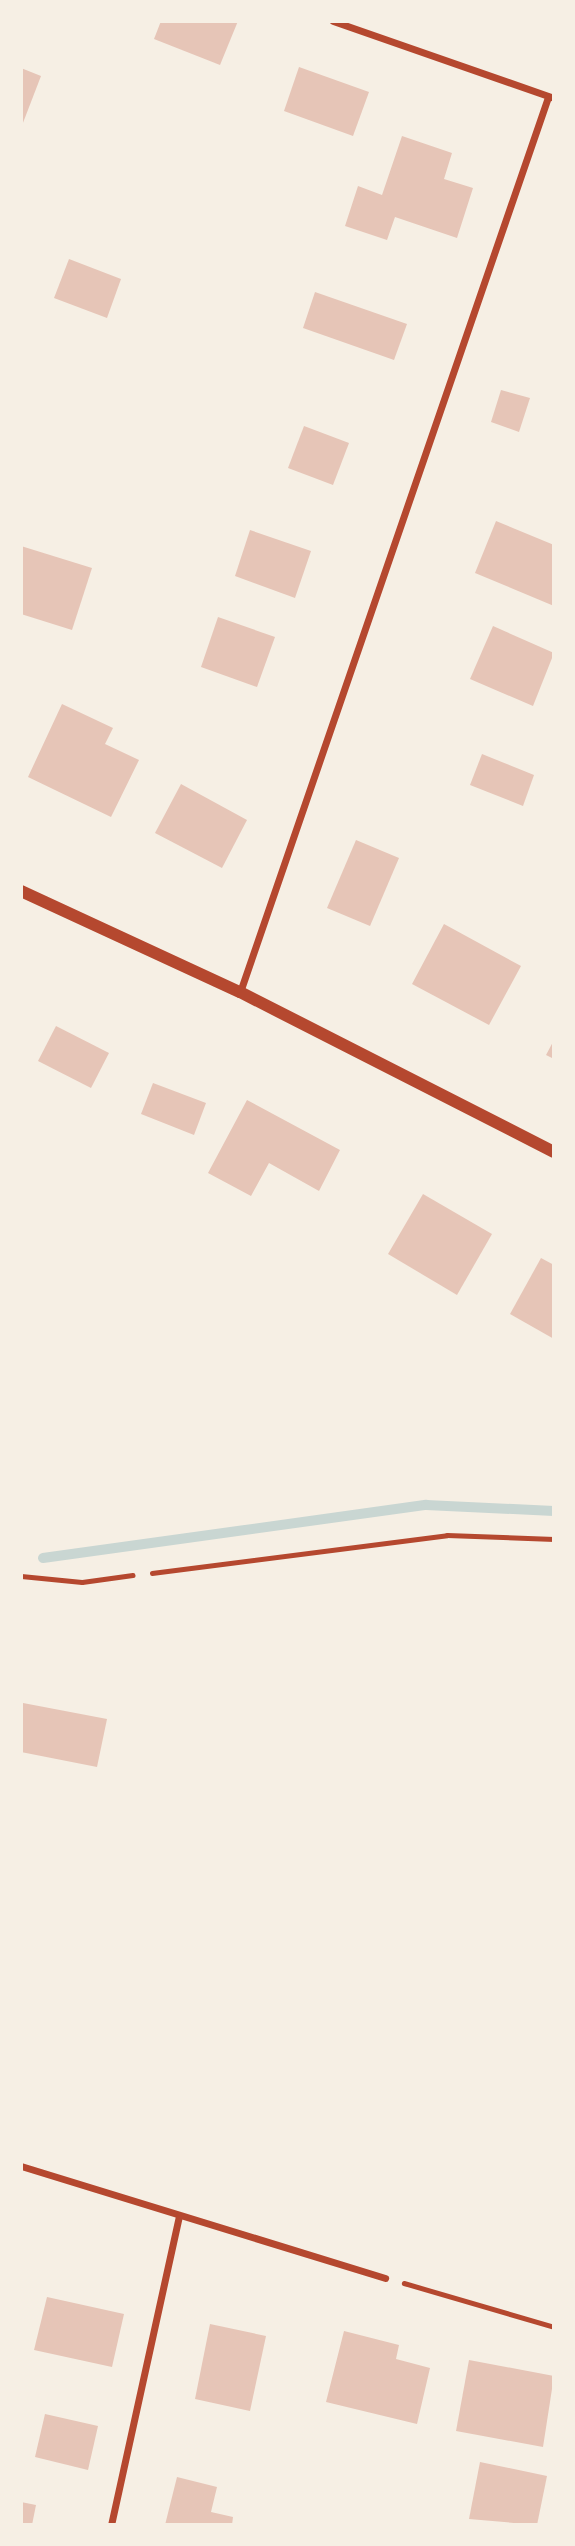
<!DOCTYPE html>
<html>
<head>
<meta charset="utf-8">
<style>
  body { margin:0 }
  #map { position:relative; width:575px; height:2546px; overflow:hidden; background:#f6efe4; font-family:Arial,sans-serif }
  div>[style] { position:absolute }
  [style*='--x'] { left:calc(var(--x)*1px); top:calc(var(--y)*1px); width:calc(var(--w)*1px); rotate:calc(var(--a)*1deg) }
  .stream>* { height:10px; margin:-5px; padding:0 5px; transform-origin:5px; border-radius:5px; background:#c9d6d2 }
  .building>* { inset:0; background:#e6c5b7 }
  .path>* { height:4.5px; margin:-2.25px; padding:0 2.25px; transform-origin:2.25px; border-radius:2.25px; background:#b5482f }
  .service>* { height:5px; margin:-2.5px; padding:0 2.5px; transform-origin:2.5px; border-radius:2.5px; background:#b5482f }
  .minor>* { height:7px; margin:-3.5px; padding:0 3.5px; transform-origin:3.5px; border-radius:3.5px; background:#b5482f }
  .tertiary>* { height:12px; margin:-6px; padding:0 6px; transform-origin:6px; border-radius:6px; background:#b5482f }
  span { translate:-50% -50%; white-space:nowrap; text-align:center; line-height:1.15; -webkit-text-stroke:7px #f6efe4; paint-order:stroke }
  .frame { position:absolute; inset:0; border:23px solid #f6efe4; pointer-events:none }
</style>
</head>
<body>
<div id="map">
  <div class="stream">
    <i style="--x:43;--y:1558;--w:387;--a:-7.9"></i>
    <i style="--x:426;--y:1505;--w:128;--a:2.7"></i>
  </div>
  <div class="building">
    <i style="clip-path:polygon(161px 21px,238px 21px,220px 65px,154px 39px)"></i>
    <i style="clip-path:polygon(299px 67px,369px 92px,353px 136px,284px 111px)"></i>
    <i style="clip-path:polygon(21px 68px,41px 76px,21px 128px)"></i>
    <i style="clip-path:polygon(402px 136px,452px 153px,444px 179px,473px 188px,457px 238px,395px 217px,387px 240px,345px 226px,358px 186px,382px 195px)"></i>
    <i style="clip-path:polygon(69px 259px,121px 279px,107px 318px,54px 298px)"></i>
    <i style="clip-path:polygon(315px 292px,407px 324px,394px 360px,303px 328px)"></i>
    <i style="clip-path:polygon(501px 390px,530px 398px,519px 432px,491px 422px)"></i>
    <i style="clip-path:polygon(304px 426px,349px 443px,333px 485px,288px 468px)"></i>
    <i style="clip-path:polygon(496px 521px,554px 545px,554px 606px,475px 573px)"></i>
    <i style="clip-path:polygon(250px 530px,311px 551px,295px 598px,235px 576px)"></i>
    <i style="clip-path:polygon(21px 546px,92px 568px,72px 630px,21px 614px)"></i>
    <i style="clip-path:polygon(218px 617px,275px 637px,257px 687px,201px 667px)"></i>
    <i style="clip-path:polygon(493px 626px,554px 653px,533px 706px,470px 679px)"></i>
    <i style="clip-path:polygon(62px 704px,113px 728px,105px 744px,139px 760px,111px 817px,28px 777px)"></i>
    <i style="clip-path:polygon(482px 754px,534px 775px,523px 806px,470px 785px)"></i>
    <i style="clip-path:polygon(181px 784px,247px 820px,222px 868px,155px 833px)"></i>
    <i style="clip-path:polygon(356px 840px,399px 858px,370px 926px,327px 908px)"></i>
    <i style="clip-path:polygon(444px 924px,521px 966px,489px 1025px,412px 984px)"></i>
    <i style="clip-path:polygon(56px 1026px,109px 1053px,91px 1088px,38px 1061px)"></i>
    <i style="clip-path:polygon(554px 1040px,554px 1059px,546px 1055px)"></i>
    <i style="clip-path:polygon(153px 1083px,206px 1103px,194px 1135px,141px 1114px)"></i>
    <i style="clip-path:polygon(247px 1100px,340px 1150px,319px 1191px,269px 1163px,251px 1196px,208px 1173px)"></i>
    <i style="clip-path:polygon(423px 1194px,492px 1234px,457px 1295px,388px 1254px)"></i>
    <i style="clip-path:polygon(541px 1258px,554px 1265px,554px 1339px,510px 1314px)"></i>
    <i style="clip-path:polygon(23px 1703px,107px 1719px,97px 1767px,21px 1752px)"></i>
    <i style="clip-path:polygon(47px 2297px,124px 2314px,112px 2367px,34px 2350px)"></i>
    <i style="clip-path:polygon(210px 2324px,266px 2336px,250px 2411px,195px 2399px)"></i>
    <i style="clip-path:polygon(344px 2331px,399px 2345px,396px 2359px,430px 2368px,417px 2424px,326px 2402px)"></i>
    <i style="clip-path:polygon(469px 2360px,554px 2376px,543px 2447px,456px 2431px)"></i>
    <i style="clip-path:polygon(45px 2414px,98px 2426px,88px 2470px,35px 2457px)"></i>
    <i style="clip-path:polygon(480px 2462px,547px 2476px,537px 2525px,469px 2519px)"></i>
    <i style="clip-path:polygon(177px 2477px,217px 2487px,211px 2512px,233px 2517px,232px 2525px,165px 2525px)"></i>
    <i style="clip-path:polygon(21px 2502px,36px 2505px,32px 2525px,21px 2525px)"></i>
  </div>
  <div class="path">
    <i style="--x:152;--y:1573;--w:297;--a:-7.3"></i>
    <i style="--x:447;--y:1535;--w:107;--a:2.1"></i>
    <i style="--x:404;--y:2283;--w:156;--a:16.3"></i>
  </div>
  <div class="service">
    <i style="--x:21;--y:1576;--w:61;--a:5.6"></i>
    <i style="--x:82;--y:1582;--w:51;--a:-7.8"></i>
  </div>
  <div class="minor">
    <i style="--x:333;--y:21;--w:234;--a:19.2"></i>
    <i style="--x:240;--y:992;--w:947;--a:-71.01"></i>
    <i style="--x:21;--y:2166;--w:381;--a:17.1"></i>
    <i style="--x:111;--y:2525;--w:317;--a:-77.6"></i>
  </div>
  <div class="tertiary">
    <i style="--x:21;--y:891;--w:241;--a:24.8"></i>
    <i style="--x:240;--y:992;--w:352;--a:27"></i>
  </div>
  <div class="frame"></div>
</div>
</body>
</html>
